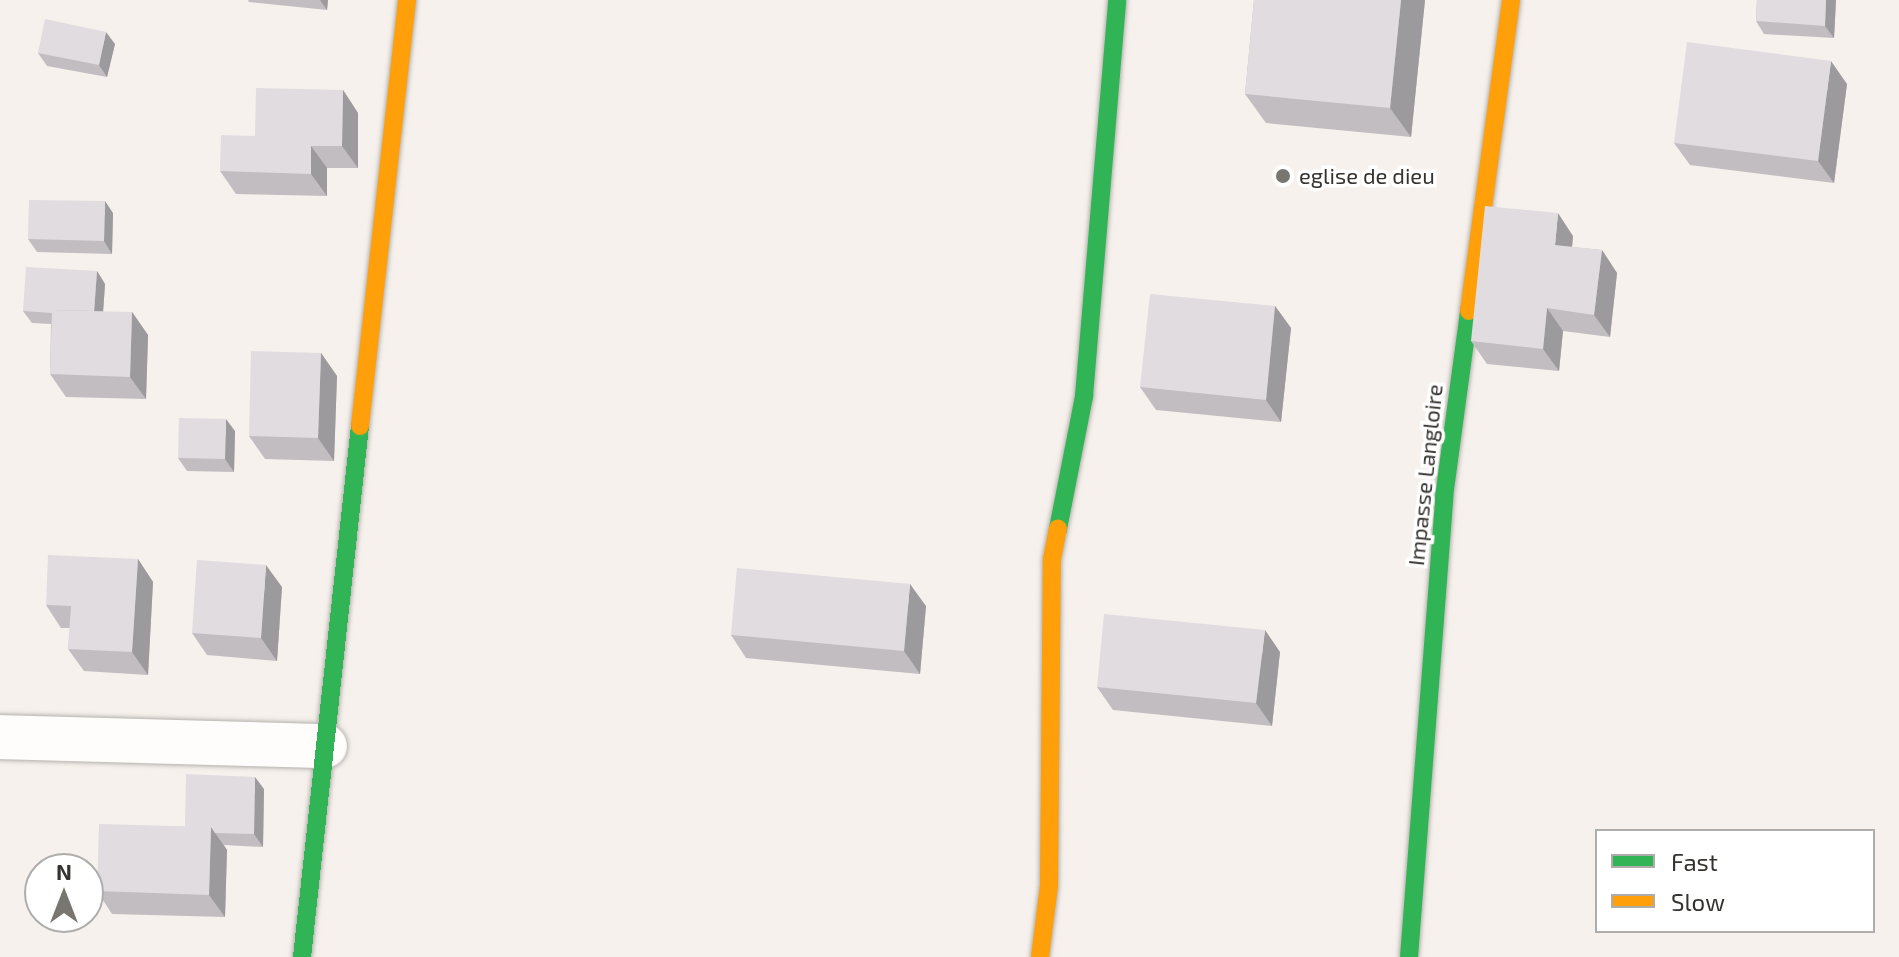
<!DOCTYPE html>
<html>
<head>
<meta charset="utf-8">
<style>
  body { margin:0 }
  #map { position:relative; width:1899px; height:957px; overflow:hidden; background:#f6f1ec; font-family:"Exo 2",sans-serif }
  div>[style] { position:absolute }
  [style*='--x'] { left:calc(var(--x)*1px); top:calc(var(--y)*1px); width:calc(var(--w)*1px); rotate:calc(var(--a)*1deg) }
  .roads { filter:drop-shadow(0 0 2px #b5b2ae) drop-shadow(0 0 2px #b5b2ae) }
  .street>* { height:44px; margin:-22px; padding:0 22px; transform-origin:22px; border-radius:22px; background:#fefdfc }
  .fast>* { height:18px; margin:-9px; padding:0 9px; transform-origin:9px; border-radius:9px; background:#30b455 }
  .slow>* { height:18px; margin:-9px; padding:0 9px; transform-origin:9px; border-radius:9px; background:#ff9f0a }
  .wall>* { inset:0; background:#c1bdc1 }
  .shaded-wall>* { inset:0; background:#9d9a9d }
  .building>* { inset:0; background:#e0dce0 }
  .dots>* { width:22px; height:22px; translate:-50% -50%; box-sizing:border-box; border:4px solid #fff; border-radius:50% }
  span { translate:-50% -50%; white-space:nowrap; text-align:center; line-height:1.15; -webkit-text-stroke:7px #fff; paint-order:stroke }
  .poi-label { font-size:22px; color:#35332f }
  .left { translate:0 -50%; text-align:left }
  .street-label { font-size:22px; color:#35332f }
  .legend { position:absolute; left:1595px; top:829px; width:280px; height:104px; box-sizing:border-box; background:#fff; border:2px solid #aeadac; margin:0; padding:10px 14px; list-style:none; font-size:24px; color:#35332f }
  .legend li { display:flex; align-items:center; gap:16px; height:40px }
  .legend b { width:40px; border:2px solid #aeadac }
  .north { position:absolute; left:24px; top:853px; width:80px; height:80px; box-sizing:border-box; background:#fff; border:2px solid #aeadac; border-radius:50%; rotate:0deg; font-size:22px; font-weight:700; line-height:32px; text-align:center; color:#35332f }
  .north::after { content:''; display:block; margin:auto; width:28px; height:36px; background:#797671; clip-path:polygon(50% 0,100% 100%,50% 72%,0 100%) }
</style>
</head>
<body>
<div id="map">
  <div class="roads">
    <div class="street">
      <i style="--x:0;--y:737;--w:325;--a:1.6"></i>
    </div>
    <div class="fast">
      <i style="--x:1058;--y:529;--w:136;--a:-78.9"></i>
      <i style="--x:1084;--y:396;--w:397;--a:-85.2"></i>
      <i style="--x:302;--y:957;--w:534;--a:-83.77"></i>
      <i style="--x:1409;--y:957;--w:461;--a:-85.6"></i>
      <i style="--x:1444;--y:497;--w:188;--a:-82.3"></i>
    </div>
    <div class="slow">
      <i style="--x:1469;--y:311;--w:314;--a:-82.3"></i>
      <i style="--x:360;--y:426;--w:429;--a:-83.7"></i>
      <i style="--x:1040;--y:957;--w:72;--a:-82.8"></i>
      <i style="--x:1049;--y:886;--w:327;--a:-89.5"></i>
      <i style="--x:1052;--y:559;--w:31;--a:-79"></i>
    </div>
  </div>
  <div class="wall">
    <i style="clip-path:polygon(248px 0,328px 0,327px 10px,249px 2px)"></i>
    <i style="clip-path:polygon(1254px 0,1425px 0,1411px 137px,1266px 123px,1245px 94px)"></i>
    <i style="clip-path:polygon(1757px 0,1836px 0,1834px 38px,1764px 34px,1756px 21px)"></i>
    <i style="clip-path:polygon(115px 44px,107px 77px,47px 66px,38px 53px)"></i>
    <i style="clip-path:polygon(1847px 84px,1834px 183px,1690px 165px,1674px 143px)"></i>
    <i style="clip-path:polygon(343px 90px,358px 113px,358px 168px,327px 168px,327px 196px,236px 194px,220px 171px,255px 136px)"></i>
    <i style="clip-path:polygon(113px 213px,112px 254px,37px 252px,28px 239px)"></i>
    <i style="clip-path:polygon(1573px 236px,1572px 247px,1602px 250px,1617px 273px,1610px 337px,1563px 331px,1559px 371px,1487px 364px,1471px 341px)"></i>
    <i style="clip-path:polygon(97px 271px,105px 284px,103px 312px,132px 312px,148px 335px,146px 399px,66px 397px,50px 374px,51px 324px,32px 323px,23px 311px)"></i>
    <i style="clip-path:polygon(1275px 306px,1291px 328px,1281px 422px,1156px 410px,1140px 387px)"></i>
    <i style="clip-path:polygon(321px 353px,337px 376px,334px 461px,265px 459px,249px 436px)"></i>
    <i style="clip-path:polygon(235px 431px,234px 472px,187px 471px,178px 458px)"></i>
    <i style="clip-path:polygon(138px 559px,153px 582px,148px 675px,84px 671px,68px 649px,70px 628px,61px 628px,46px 605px)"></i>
    <i style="clip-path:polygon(282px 587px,277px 661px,207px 655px,192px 633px)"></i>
    <i style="clip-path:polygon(926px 606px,920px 674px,746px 658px,731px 635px)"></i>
    <i style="clip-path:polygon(1280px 652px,1272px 726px,1113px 710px,1097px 687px)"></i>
    <i style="clip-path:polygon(264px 789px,263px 847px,224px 845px,227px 850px,225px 917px,112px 914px,97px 891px,185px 827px)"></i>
  </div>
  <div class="shaded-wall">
    <i style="clip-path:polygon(320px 0,328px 0,327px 10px)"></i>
    <i style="clip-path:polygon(1401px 0,1425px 0,1411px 137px,1390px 108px)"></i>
    <i style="clip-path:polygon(1826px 0,1836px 0,1834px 38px,1825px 26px)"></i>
    <i style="clip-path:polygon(106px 32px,115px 44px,107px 77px,99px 65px)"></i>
    <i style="clip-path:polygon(1831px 61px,1847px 84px,1834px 183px,1818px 161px)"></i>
    <i style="clip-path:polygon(343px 90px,358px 113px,358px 168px,342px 146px)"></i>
    <i style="clip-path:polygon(311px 146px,327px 168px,327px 196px,311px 174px)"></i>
    <i style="clip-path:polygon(105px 201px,113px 213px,112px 254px,104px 241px)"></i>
    <i style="clip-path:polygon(1558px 213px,1573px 236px,1570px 268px,1555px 245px)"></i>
    <i style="clip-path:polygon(1602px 250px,1617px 273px,1610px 337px,1594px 315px)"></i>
    <i style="clip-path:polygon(97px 271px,105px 284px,102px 327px,94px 315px)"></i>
    <i style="clip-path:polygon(1275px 306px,1291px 328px,1281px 422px,1266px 400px)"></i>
    <i style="clip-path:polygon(1547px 308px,1563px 331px,1559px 371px,1543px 349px)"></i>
    <i style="clip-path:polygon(132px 312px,148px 335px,146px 399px,130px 377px)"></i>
    <i style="clip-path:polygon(321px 353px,337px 376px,334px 461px,318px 438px)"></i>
    <i style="clip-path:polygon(226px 419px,235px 431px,234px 472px,225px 459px)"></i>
    <i style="clip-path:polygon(138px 559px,153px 582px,148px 675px,132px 652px)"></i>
    <i style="clip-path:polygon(266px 565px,282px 587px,277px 661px,261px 638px)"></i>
    <i style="clip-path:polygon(910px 584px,926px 606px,920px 674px,904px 651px)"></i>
    <i style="clip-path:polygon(1265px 630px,1280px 652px,1272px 726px,1256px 703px)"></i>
    <i style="clip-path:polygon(255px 777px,264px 789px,263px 847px,254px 834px)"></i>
    <i style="clip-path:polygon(211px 827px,227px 850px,225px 917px,209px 895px)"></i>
  </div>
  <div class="building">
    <i style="clip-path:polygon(1254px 0,1401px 0,1390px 108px,1245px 94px)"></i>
    <i style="clip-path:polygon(1757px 0,1826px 0,1825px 26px,1756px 21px)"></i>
    <i style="clip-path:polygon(45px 19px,106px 32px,99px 65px,38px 53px)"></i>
    <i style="clip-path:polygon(1687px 42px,1831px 61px,1818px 161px,1674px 143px)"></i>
    <i style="clip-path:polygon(256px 88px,343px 90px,342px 146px,311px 146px,311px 174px,220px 171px,221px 135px,255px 136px)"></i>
    <i style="clip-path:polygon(29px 200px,105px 201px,104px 241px,28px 239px)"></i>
    <i style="clip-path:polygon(1485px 206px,1558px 213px,1555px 245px,1602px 250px,1594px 315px,1547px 308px,1543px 349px,1471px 341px)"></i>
    <i style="clip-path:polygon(26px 267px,97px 271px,94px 311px,52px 310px,52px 313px,23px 311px)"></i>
    <i style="clip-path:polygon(1150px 294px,1275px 306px,1266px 400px,1140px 387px)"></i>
    <i style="clip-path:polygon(52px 310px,132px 312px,130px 377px,50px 374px)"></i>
    <i style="clip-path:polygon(251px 351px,321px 353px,318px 438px,249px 436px)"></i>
    <i style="clip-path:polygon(179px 418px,226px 419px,225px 459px,178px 458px)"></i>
    <i style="clip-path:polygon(48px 555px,138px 559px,132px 652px,68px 649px,71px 606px,46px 605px)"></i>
    <i style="clip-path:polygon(197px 560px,266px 565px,261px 638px,192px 633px)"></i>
    <i style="clip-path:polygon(737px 568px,910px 584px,904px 651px,731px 635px)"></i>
    <i style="clip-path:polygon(1104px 614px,1265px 630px,1256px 703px,1097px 687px)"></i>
    <i style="clip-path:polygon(186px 774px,255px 777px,254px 834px,215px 833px,211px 827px,185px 827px)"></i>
    <i style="clip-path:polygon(99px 824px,211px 827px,209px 895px,97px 891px)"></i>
  </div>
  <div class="dots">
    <i style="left:1283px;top:176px;background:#797671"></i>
  </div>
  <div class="poi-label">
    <span class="left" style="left:1299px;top:176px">eglise de dieu</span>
  </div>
  <div class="street-label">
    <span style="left:1425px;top:475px;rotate:-84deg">Impasse Langloire</span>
  </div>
  <ul class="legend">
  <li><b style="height:10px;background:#30b455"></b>Fast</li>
  <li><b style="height:10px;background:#ff9f0a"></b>Slow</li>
  </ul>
  <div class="north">N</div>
</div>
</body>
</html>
